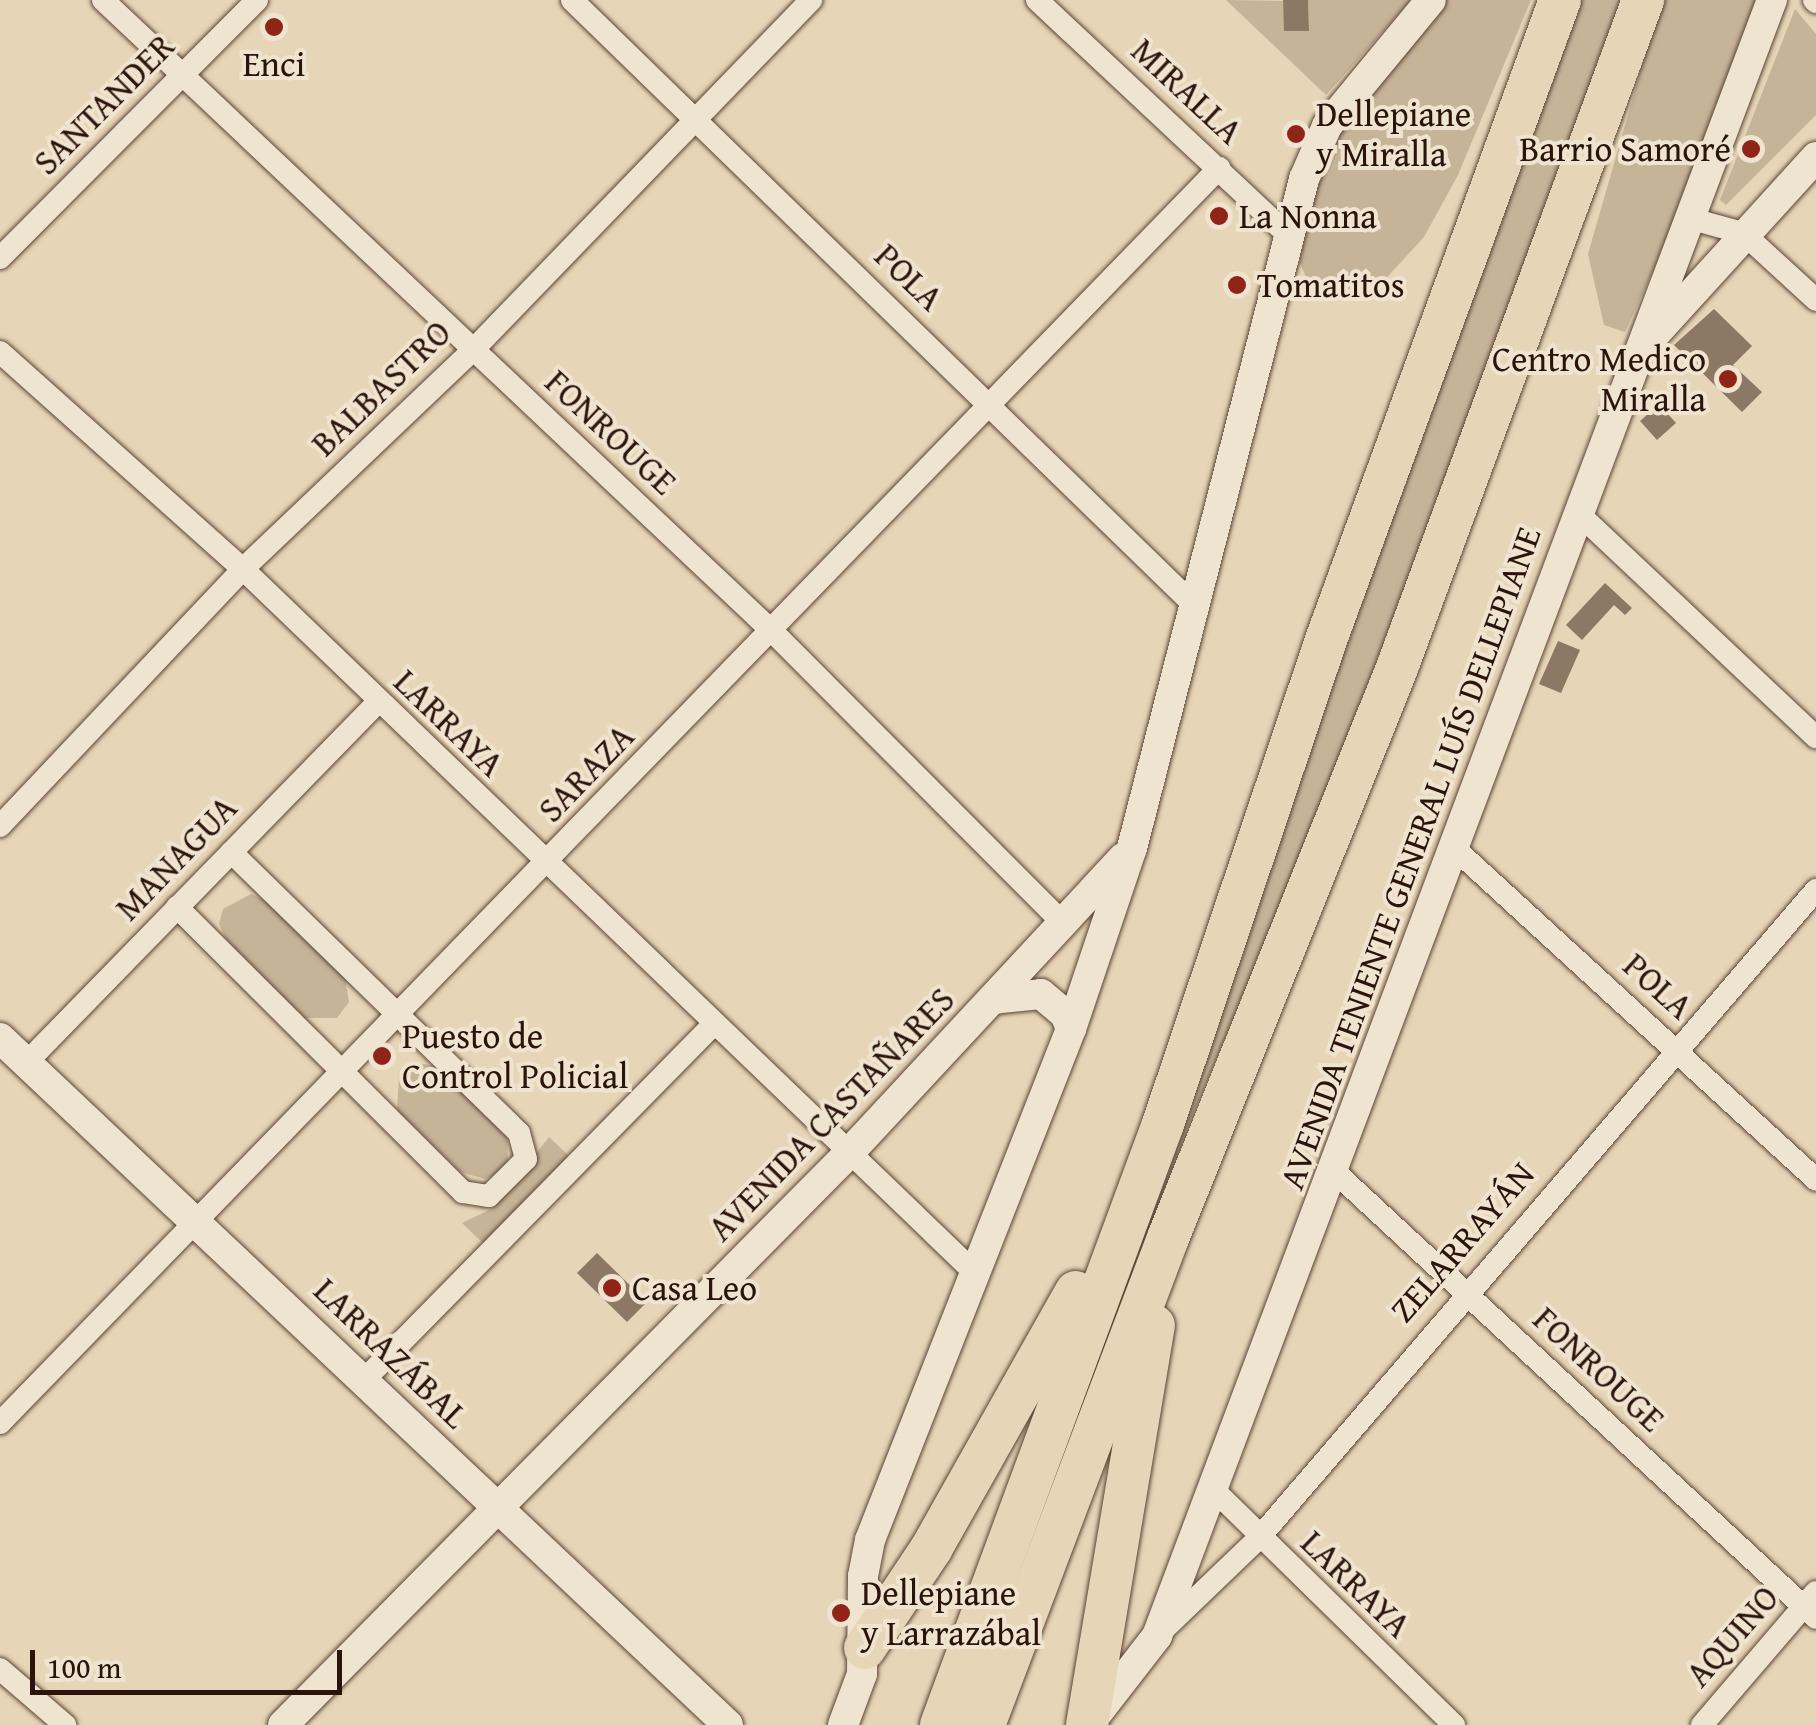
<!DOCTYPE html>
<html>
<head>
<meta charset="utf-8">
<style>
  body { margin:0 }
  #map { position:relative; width:1816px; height:1725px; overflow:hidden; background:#e6d5b6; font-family:"Gentium Book Plus",serif }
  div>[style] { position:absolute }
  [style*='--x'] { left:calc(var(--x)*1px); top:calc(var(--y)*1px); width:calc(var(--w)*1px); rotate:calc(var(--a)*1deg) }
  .green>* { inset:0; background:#c6b499 }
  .building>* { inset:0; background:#8c7864 }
  .roads { filter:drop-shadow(0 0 2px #5a4436) drop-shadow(0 0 2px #5a4436) }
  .minor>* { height:22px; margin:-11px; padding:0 11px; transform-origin:11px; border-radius:11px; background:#efe4d0 }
  .tertiary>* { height:30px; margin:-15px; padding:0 15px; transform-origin:15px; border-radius:15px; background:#efe4d0 }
  .motorway>* { height:42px; margin:-21px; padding:0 21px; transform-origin:21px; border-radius:21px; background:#e6d5b6 }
  .dots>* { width:28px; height:28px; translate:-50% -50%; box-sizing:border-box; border:5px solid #efe4d0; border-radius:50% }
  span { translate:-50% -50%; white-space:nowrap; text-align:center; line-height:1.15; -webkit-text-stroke:8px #efe4d0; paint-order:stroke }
  .poi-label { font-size:35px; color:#2b140b }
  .left { translate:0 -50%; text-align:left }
  .right { translate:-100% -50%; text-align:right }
  .street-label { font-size:35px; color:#2b140b }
  .scale { position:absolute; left:30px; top:1650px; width:312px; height:45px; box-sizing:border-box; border:5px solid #2b140b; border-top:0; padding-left:12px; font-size:30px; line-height:35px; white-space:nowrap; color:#2b140b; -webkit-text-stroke:8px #efe4d0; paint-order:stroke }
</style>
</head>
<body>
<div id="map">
  <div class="green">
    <i style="clip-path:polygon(1226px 0,1283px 1px,1285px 31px,1309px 31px,1308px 0,1411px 0,1326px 95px)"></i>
    <i style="clip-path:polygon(1436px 0,1531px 0,1458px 175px,1424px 237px,1377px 288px,1332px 295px,1306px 277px,1300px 263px,1299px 241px,1327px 154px,1352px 108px)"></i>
    <i style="clip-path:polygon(1578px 0,1620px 0,1589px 99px,1310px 838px,1167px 1175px,1260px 872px)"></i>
    <i style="clip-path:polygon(1661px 0,1758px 0,1682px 208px,1625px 332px,1604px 325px,1588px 254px)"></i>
    <i style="clip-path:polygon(1795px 9px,1816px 34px,1816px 115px,1726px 205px,1720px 200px)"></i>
    <i style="clip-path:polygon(251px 894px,266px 901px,345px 978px,349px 1002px,337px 1018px,305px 1018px,227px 941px,219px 924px,223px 909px)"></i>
    <i style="clip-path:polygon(416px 1063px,438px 1066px,507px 1135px,508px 1161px,497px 1174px,485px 1179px,460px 1172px,397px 1110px,399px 1075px)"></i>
    <i style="clip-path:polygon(549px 1137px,569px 1156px,484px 1244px,462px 1223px,493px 1208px)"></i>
  </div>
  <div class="building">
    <i style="clip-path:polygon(1283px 0,1308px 0,1309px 31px,1284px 31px)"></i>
    <i style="clip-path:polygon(1714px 309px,1752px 346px,1733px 365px,1762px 392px,1742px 412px,1674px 345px)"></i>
    <i style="clip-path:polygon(1659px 404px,1676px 423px,1657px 440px,1640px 421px)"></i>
    <i style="clip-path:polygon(1605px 583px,1632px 608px,1625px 615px,1614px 605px,1582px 640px,1566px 625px)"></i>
    <i style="clip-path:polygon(1558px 641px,1580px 650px,1561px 693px,1539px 684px)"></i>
    <i style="clip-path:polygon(597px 1253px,647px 1302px,627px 1322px,577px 1273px)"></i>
  </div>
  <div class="roads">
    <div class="minor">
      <i style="--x:103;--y:0;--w:920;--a:43.33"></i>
      <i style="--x:772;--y:631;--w:412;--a:45.1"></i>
      <i style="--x:572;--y:0;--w:869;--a:44.21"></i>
      <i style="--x:1037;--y:0;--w:344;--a:43.1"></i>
      <i style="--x:1814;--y:0;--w:3;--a:45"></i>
      <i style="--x:1692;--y:219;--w:53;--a:15.4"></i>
      <i style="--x:1743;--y:233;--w:99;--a:42.5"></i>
      <i style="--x:0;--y:258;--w:364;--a:-45.1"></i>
      <i style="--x:0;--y:352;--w:326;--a:41.8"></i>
      <i style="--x:243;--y:569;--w:1016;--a:43.88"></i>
      <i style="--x:1578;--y:513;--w:327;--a:43.3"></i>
      <i style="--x:0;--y:826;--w:354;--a:-46.6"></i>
      <i style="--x:243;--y:569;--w:318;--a:-43.6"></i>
      <i style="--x:473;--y:350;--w:487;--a:-46"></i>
      <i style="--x:1452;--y:846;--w:494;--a:42.5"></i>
      <i style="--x:177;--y:907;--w:404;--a:44.9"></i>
      <i style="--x:463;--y:1192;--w:26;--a:9"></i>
      <i style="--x:489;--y:1196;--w:52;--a:-45"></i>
      <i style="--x:526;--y:1159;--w:27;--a:-105"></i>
      <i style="--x:519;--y:1133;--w:402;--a:-135.7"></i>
      <i style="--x:26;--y:1063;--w:503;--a:-45.73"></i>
      <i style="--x:1334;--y:1171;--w:657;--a:42.84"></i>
      <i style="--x:364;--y:1380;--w:496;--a:-45.5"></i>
      <i style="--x:0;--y:1423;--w:1750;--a:-45.83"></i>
      <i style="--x:1214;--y:1490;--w:336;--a:44.4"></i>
      <i style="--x:1163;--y:1630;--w:132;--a:-43.8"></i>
      <i style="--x:1258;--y:1539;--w:856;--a:-49.31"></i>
      <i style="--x:0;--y:1669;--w:86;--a:40.7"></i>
      <i style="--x:1702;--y:1725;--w:175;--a:-49.4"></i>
    </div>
    <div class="tertiary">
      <i style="--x:1656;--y:333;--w:238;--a:-47.7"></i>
      <i style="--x:993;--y:999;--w:48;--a:-5.9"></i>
      <i style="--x:1041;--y:994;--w:31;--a:40"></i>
      <i style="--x:1065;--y:1014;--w:16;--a:68"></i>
      <i style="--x:0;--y:1038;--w:1001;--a:43.34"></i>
      <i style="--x:283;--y:1725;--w:803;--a:-45.3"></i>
      <i style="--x:848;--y:1154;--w:404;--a:-47.1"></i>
      <i style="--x:843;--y:1725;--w:54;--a:-69.6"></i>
      <i style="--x:862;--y:1674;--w:98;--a:-89.4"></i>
      <i style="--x:863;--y:1576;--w:37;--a:-79"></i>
      <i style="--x:870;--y:1540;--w:549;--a:-68.53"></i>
      <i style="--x:1071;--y:1029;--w:191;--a:-71.4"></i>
      <i style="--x:1132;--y:848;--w:691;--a:-75.58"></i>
      <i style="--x:1304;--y:179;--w:58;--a:-66.5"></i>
      <i style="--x:1327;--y:126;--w:163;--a:-50.5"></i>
      <i style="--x:1088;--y:1725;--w:113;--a:-52.2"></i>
      <i style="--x:1157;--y:1636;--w:1748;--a:-69.4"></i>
    </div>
    <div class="motorway">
      <i style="--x:865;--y:1648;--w:119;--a:-56.3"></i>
      <i style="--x:931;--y:1549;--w:295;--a:-60.6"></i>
      <i style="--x:941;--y:1725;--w:641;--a:-69.73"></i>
      <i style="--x:1163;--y:1124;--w:511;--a:-71.39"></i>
      <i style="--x:1326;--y:640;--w:681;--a:-69.92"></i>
      <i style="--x:984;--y:1725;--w:521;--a:-69.3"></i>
      <i style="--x:1168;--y:1238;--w:614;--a:-68.11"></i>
      <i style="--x:1397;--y:668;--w:712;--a:-69.78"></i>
      <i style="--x:1087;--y:1725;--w:405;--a:-80.5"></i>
    </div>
  </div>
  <div class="dots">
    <i style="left:274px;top:27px;background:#8f2418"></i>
    <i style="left:1296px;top:134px;background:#8f2418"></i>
    <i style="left:1751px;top:149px;background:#8f2418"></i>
    <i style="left:1219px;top:216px;background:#8f2418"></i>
    <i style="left:1237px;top:285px;background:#8f2418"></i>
    <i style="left:1728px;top:379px;background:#8f2418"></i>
    <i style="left:382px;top:1056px;background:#8f2418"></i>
    <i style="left:612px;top:1288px;background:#8f2418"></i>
    <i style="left:841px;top:1613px;background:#8f2418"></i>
  </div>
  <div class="poi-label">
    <span style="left:274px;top:64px">Enci</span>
    <span class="left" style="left:1316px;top:134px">Dellepiane<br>y Miralla</span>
    <span class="right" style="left:1731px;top:149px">Barrio Samoré</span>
    <span class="left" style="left:1239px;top:216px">La Nonna</span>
    <span class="left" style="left:1257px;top:285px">Tomatitos</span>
    <span class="right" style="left:1706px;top:379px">Centro Medico<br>Miralla</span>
    <span class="left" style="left:402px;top:1056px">Puesto de<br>Control Policial</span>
    <span class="left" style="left:632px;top:1288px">Casa Leo</span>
    <span class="left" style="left:861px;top:1613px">Dellepiane<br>y Larrazábal</span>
  </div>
  <div class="street-label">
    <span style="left:1187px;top:91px;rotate:43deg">MIRALLA</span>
    <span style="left:104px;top:104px;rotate:-45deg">SANTANDER</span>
    <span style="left:909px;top:277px;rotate:44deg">POLA</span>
    <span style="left:381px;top:388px;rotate:-44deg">BALBASTRO</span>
    <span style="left:611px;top:432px;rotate:43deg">FONROUGE</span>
    <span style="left:449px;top:723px;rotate:44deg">LARRAYA</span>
    <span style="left:586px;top:773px;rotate:-46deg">SARAZA</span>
    <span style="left:176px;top:858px;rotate:-46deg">MANAGUA</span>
    <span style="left:1410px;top:858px;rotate:-70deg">AVENIDA TENIENTE GENERAL LUÍS DELLEPIANE</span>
    <span style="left:1658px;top:986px;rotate:42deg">POLA</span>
    <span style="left:831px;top:1114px;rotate:-46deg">AVENIDA CASTAÑARES</span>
    <span style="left:1462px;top:1242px;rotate:-49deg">ZELARRAYÁN</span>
    <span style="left:391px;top:1353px;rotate:44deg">LARRAZÁBAL</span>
    <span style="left:1599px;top:1369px;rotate:43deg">FONROUGE</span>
    <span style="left:1356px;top:1584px;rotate:44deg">LARRAYA</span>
    <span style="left:1732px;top:1636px;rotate:-49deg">AQUINO</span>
  </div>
  <div class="scale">100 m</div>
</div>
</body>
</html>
